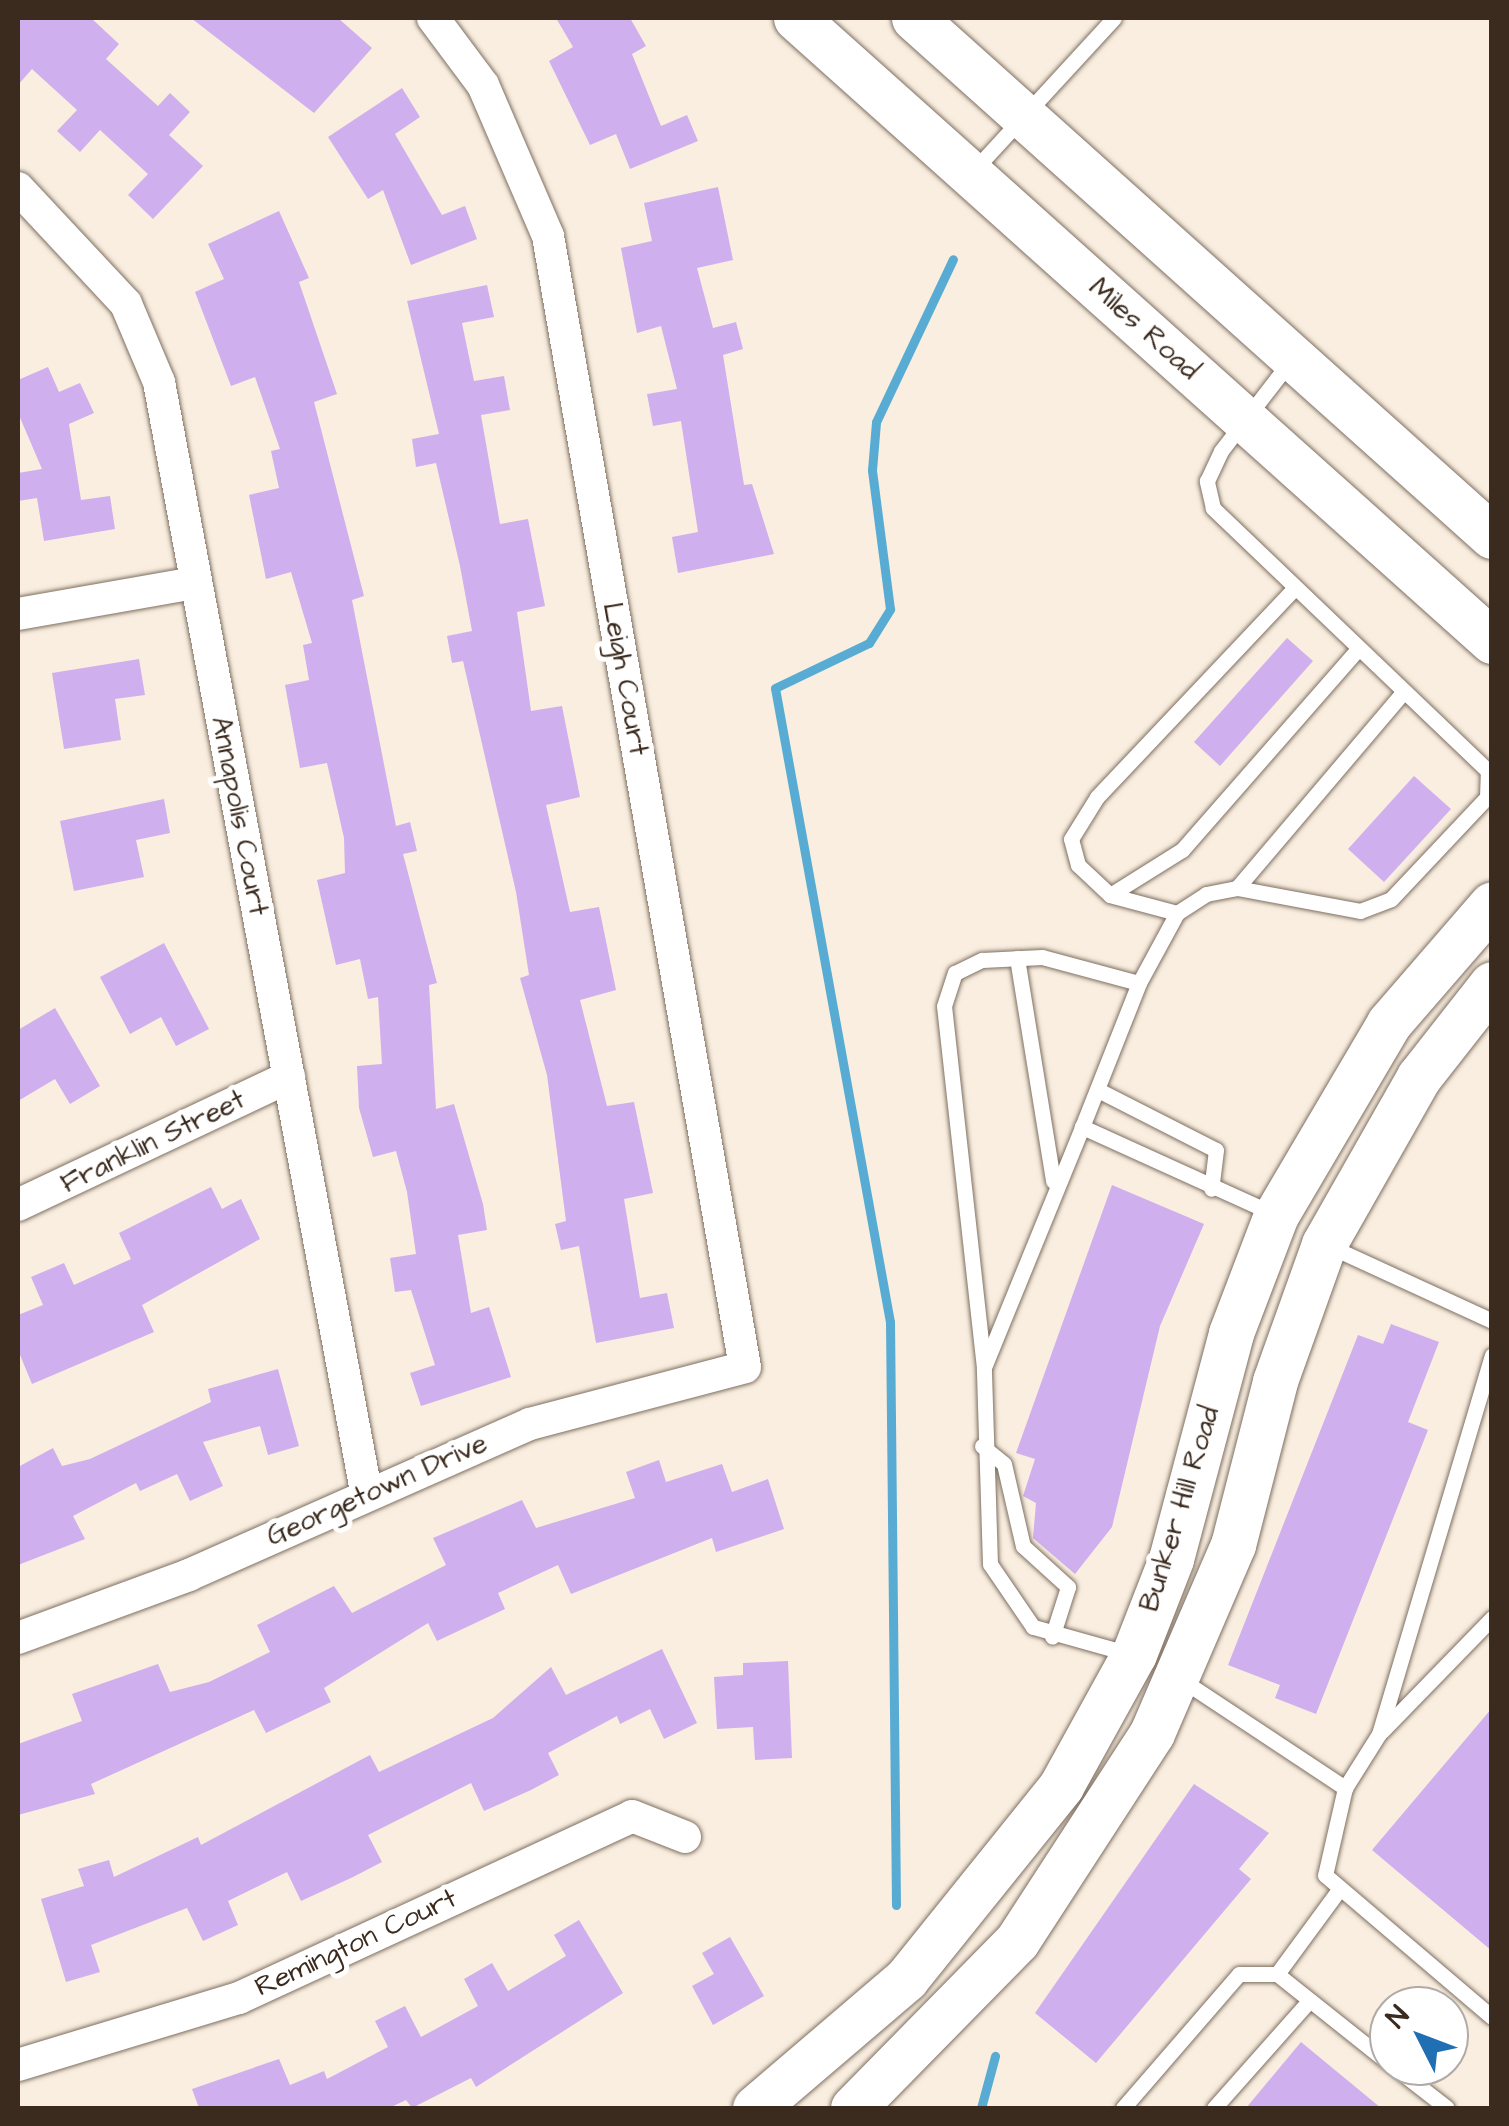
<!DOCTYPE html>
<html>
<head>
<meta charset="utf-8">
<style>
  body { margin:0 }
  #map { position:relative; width:1509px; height:2126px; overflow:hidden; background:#f9eedf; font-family:"Architects Daughter",sans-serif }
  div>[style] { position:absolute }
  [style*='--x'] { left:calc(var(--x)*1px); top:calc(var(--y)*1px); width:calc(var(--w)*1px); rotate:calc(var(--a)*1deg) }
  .stream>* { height:9px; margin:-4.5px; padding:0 4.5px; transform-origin:4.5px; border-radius:4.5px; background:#58acd4 }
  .building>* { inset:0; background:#d0afee }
  .roads { filter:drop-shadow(0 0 2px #7e6f62) drop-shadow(0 0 2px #7e6f62) }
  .service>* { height:15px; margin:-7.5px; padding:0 7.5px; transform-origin:7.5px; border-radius:7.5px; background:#fff }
  .minor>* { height:32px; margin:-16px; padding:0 16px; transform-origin:16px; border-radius:16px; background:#fff }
  .secondary>* { height:45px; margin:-22.5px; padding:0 22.5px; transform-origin:22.5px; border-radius:22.5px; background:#fff }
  span { translate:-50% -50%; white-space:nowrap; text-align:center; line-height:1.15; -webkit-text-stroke:10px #fff; paint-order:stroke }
  .street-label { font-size:28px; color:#3b2a1e }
  .frame { position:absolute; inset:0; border:20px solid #3b2a1e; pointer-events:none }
  .north { position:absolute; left:1369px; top:1986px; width:100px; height:100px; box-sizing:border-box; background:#fff; border:2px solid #b1aaa5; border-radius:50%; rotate:312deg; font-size:28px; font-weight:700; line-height:40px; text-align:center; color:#3b2a1e }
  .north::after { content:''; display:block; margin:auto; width:35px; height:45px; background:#1f6fb2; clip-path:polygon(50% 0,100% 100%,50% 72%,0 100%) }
</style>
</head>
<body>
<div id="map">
  <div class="stream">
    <i style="--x:896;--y:1905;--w:583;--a:-90.59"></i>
    <i style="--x:890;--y:1322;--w:644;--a:-100.28"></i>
    <i style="--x:775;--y:688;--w:104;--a:-25.6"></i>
    <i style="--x:869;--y:643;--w:40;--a:-58"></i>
    <i style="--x:890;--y:609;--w:140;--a:-97.4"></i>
    <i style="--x:872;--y:470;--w:48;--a:-85.2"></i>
    <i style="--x:876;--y:422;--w:180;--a:-64.7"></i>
    <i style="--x:981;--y:2108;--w:54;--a:-74.9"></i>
  </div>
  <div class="building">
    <i style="clip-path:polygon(18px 18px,91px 18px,119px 44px,106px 59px,158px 106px,170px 93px,190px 112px,169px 135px,203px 166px,153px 219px,128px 195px,148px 174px,100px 130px,80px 152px,57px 131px,77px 110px,32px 69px,18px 85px)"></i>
    <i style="clip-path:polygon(191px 18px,338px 18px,372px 48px,314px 113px)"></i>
    <i style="clip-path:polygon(556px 18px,630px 18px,646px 46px,632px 54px,661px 126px,687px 115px,698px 141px,630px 169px,616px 134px,590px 145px,549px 61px,573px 47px)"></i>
    <i style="clip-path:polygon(402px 88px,420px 117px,395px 134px,442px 215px,465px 206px,477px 239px,411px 265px,383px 190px,368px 199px,328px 137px)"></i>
    <i style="clip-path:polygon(718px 187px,733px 260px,697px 268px,713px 328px,736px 322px,743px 349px,723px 355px,744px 485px,752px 484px,774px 554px,678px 573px,672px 537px,698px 532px,681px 421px,653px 426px,647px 394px,677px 389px,661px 326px,637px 333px,621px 248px,652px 241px,644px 203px)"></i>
    <i style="clip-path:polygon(279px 211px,309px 278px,299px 282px,337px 394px,314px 402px,364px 596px,352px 600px,396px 826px,410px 822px,417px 851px,403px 854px,437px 983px,429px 985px,436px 1109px,454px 1104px,483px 1204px,487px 1230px,458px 1235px,471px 1313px,489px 1307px,511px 1377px,421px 1406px,410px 1373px,435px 1365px,411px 1290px,395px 1292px,390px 1258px,416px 1254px,407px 1192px,396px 1151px,373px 1157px,359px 1108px,357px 1066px,382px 1064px,378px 997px,368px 999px,360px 959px,336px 965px,317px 880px,345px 873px,344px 838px,327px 763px,300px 768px,285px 685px,309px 680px,303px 645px,312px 643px,291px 572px,266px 579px,249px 495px,279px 488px,271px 451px,280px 449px,255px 377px,231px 386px,195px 292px,224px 279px,208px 244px)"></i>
    <i style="clip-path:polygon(487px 285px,494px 317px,462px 323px,474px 381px,504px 376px,510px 410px,481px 415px,500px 524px,528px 519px,545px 606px,517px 612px,531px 711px,562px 706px,580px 797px,546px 805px,570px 912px,599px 907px,616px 990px,580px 1000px,607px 1106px,634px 1102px,653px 1193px,624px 1199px,640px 1298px,667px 1293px,674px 1328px,596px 1343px,579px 1246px,561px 1250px,555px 1224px,566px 1221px,547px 1075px,520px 978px,529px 975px,516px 892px,463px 661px,452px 663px,447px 636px,472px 631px,460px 566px,436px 463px,416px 467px,412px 439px,439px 434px,407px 301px)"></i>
    <i style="clip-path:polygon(48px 367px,59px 392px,80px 383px,94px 413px,69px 424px,81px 500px,110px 496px,115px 529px,44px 541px,37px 498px,18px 501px,18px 473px,42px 469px,18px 413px,18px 380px)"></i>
    <i style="clip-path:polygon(1287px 638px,1313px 661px,1220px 766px,1194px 742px)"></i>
    <i style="clip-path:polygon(139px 659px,145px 695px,115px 699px,121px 740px,64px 749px,52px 673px)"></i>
    <i style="clip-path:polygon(1414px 776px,1451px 809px,1384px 882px,1348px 849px)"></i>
    <i style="clip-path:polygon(164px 799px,170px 833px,136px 840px,144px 877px,74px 891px,60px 821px)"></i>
    <i style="clip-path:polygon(164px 943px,209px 1029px,176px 1046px,161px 1017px,130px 1034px,100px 977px)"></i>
    <i style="clip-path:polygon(55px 1008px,100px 1086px,70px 1104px,55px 1079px,18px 1101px,18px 1030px)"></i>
    <i style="clip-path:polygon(1112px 1185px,1204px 1224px,1160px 1326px,1112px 1527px,1075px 1574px,1033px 1538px,1036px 1503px,1023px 1496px,1035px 1459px,1016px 1453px)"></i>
    <i style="clip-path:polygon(211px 1187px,222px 1209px,241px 1199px,260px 1239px,142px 1305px,154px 1332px,32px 1384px,18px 1350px,18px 1315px,43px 1305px,31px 1277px,64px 1263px,74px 1285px,131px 1259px,119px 1233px)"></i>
    <i style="clip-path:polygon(1391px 1324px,1439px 1342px,1408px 1422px,1428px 1430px,1316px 1714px,1275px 1698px,1280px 1685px,1228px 1665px,1358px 1335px,1383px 1344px)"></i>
    <i style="clip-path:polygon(278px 1369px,299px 1446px,268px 1455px,260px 1426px,203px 1442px,223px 1486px,190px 1501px,177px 1474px,140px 1491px,136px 1483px,73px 1516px,85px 1539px,18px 1565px,18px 1467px,53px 1448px,62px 1466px,90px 1459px,211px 1402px,208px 1389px)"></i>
    <i style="clip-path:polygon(659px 1460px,666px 1482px,722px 1464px,732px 1492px,768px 1479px,784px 1529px,716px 1552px,712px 1538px,571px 1594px,558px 1565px,498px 1593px,505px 1609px,437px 1641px,428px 1623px,324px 1688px,331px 1702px,266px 1733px,254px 1710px,91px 1784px,95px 1794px,18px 1815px,18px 1744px,82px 1721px,72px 1694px,158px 1664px,170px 1692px,209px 1682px,270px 1652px,257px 1625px,334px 1586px,352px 1613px,446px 1565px,433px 1538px,522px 1500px,536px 1528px,635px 1498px,626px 1472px)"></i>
    <i style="clip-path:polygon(662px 1649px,697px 1723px,664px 1739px,650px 1709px,620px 1724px,617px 1716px,548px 1753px,559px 1775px,531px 1790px,484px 1811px,471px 1783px,368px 1835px,382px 1862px,353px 1877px,301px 1901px,287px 1872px,228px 1901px,238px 1925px,203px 1941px,187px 1908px,91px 1945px,100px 1972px,66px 1982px,41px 1899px,84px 1886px,78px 1869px,109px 1860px,114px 1877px,198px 1837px,201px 1845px,370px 1755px,379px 1772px,493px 1718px,551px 1667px,566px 1695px)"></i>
    <i style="clip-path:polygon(788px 1661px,792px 1758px,755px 1760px,753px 1727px,717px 1729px,714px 1677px,743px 1675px,743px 1663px)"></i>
    <i style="clip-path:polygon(1492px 1708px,1492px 1951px,1372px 1850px)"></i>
    <i style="clip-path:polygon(1194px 1784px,1269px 1833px,1239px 1869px,1251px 1879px,1096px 2063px,1035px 2013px)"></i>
    <i style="clip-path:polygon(579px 1920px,623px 1993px,476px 2087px,471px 2078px,412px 2108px,406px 2100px,389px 2108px,199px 2108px,192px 2089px,279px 2059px,290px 2085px,324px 2071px,327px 2079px,388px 2047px,375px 2021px,405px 2006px,421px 2037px,478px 2006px,464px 1979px,492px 1963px,508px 1991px,566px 1956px,554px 1935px)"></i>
    <i style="clip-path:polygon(730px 1937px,764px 1996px,713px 2025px,692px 1986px,714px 1974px,702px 1953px)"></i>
    <i style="clip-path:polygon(1301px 2042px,1381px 2108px,1246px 2108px)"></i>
  </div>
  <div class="roads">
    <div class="service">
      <i style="--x:975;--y:169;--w:205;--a:-47.4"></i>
      <i style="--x:1237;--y:888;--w:257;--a:-49.7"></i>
      <i style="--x:1110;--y:895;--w:85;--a:-32"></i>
      <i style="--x:1182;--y:850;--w:266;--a:-48.8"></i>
      <i style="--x:1177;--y:913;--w:69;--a:-165"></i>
      <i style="--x:1110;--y:895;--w:44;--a:-136.8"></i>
      <i style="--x:1078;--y:865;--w:27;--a:-105"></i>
      <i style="--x:1071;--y:839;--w:49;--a:-58.2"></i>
      <i style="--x:1097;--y:797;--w:284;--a:-46.6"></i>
      <i style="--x:1017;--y:958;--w:226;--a:80.8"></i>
      <i style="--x:1100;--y:1091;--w:130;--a:27"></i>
      <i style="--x:1216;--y:1150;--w:39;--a:97"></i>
      <i style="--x:1272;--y:1213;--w:209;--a:-155.6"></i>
      <i style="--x:1082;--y:1127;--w:155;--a:-68.4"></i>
      <i style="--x:1139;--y:983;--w:80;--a:-61.5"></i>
      <i style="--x:1177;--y:913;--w:35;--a:-33"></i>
      <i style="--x:1206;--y:894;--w:32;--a:-11"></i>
      <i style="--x:1237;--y:888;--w:125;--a:10.6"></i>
      <i style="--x:1360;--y:911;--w:33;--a:-21"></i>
      <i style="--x:1391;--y:899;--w:140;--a:-46.7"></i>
      <i style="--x:1487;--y:797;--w:26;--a:-88"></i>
      <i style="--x:1488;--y:771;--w:381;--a:-136.3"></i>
      <i style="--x:1213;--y:508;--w:28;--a:-103"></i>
      <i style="--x:1207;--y:481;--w:33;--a:-65"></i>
      <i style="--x:1221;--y:451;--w:115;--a:-52.4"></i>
      <i style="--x:1327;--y:1245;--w:182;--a:24.7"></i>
      <i style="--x:985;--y:1365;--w:257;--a:-67.8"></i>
      <i style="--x:982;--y:1446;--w:28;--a:39"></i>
      <i style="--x:1004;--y:1464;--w:84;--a:77"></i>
      <i style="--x:1023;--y:1546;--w:61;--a:42.3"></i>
      <i style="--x:1068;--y:1587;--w:52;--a:107.7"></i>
      <i style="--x:1130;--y:1654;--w:101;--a:-164.4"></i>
      <i style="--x:1033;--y:1627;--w:76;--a:-124.3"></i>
      <i style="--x:990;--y:1564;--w:196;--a:-91.8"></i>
      <i style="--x:984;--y:1368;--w:364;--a:-96.3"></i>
      <i style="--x:944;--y:1006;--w:35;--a:-72"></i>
      <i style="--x:955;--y:973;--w:30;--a:-26"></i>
      <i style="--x:982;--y:960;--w:60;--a:-2.9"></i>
      <i style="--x:1042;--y:957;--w:100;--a:15"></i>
      <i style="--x:1182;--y:1680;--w:196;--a:33.5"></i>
      <i style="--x:1345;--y:1788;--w:64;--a:-57.8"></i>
      <i style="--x:1379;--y:1734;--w:395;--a:-73.4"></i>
      <i style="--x:1382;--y:1731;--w:158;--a:-45.8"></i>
      <i style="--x:1345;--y:1788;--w:89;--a:102.9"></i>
      <i style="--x:1325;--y:1875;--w:219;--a:40.4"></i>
      <i style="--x:1338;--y:1891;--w:103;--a:126.3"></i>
      <i style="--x:1277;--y:1974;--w:143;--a:38.5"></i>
      <i style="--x:1393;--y:2066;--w:68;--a:37.9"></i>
      <i style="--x:1123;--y:2108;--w:177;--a:-49.1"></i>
      <i style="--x:1239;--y:1974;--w:38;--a:0"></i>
      <i style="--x:1214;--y:2108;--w:144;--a:-48.4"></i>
    </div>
    <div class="minor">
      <i style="--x:18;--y:188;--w:158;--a:47"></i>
      <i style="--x:126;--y:304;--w:85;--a:67.1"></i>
      <i style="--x:159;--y:382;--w:1128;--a:79.43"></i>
      <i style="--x:18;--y:614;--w:179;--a:-10"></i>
      <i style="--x:18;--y:1205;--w:300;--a:-25.3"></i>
      <i style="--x:18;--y:1638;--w:182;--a:-20.2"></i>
      <i style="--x:189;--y:1575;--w:373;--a:-23.9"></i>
      <i style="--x:530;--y:1424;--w:222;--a:-14.8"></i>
      <i style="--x:745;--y:1367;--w:1148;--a:-99.88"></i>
      <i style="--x:548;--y:236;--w:164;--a:-113.3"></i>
      <i style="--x:483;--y:85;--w:84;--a:-126.7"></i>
      <i style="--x:18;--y:2065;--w:231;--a:-16.9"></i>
      <i style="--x:239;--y:1998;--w:433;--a:-24.8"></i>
      <i style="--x:632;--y:1816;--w:57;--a:21.6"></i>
    </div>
    <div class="secondary">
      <i style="--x:796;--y:18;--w:934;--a:41.83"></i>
      <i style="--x:914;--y:18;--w:776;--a:41.87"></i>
      <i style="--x:755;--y:2108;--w:199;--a:-40.5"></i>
      <i style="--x:906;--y:1979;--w:248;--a:-51.2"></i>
      <i style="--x:1061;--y:1786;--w:151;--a:-61.1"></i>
      <i style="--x:1134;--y:1654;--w:102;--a:-68.7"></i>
      <i style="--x:1171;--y:1559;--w:234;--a:-75.1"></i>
      <i style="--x:1231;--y:1333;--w:126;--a:-69.1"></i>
      <i style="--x:1276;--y:1215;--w:223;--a:-59.5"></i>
      <i style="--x:1389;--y:1023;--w:157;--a:-49.1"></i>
      <i style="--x:853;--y:2108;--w:234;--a:-45.5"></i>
      <i style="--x:1017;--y:1941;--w:248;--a:-57"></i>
      <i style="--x:1152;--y:1733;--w:205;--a:-66.7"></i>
      <i style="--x:1233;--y:1545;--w:169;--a:-75.6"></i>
      <i style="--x:1275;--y:1381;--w:145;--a:-70.3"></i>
      <i style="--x:1324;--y:1244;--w:192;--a:-60.4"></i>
      <i style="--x:1419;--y:1077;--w:118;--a:-51.9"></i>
    </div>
  </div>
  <div class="street-label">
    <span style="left:1144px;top:329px;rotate:42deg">Miles Road</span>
    <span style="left:625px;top:679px;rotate:80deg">Leigh Court</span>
    <span style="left:239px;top:816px;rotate:79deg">Annapolis Court</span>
    <span style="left:153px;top:1142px;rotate:-26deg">Franklin Street</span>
    <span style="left:377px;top:1490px;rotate:-24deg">Georgetown Drive</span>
    <span style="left:1180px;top:1509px;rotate:-73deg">Bunker Hill Road</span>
    <span style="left:356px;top:1943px;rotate:-25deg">Remington Court</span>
  </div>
  <div class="frame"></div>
  <div class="north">N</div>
</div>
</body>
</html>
